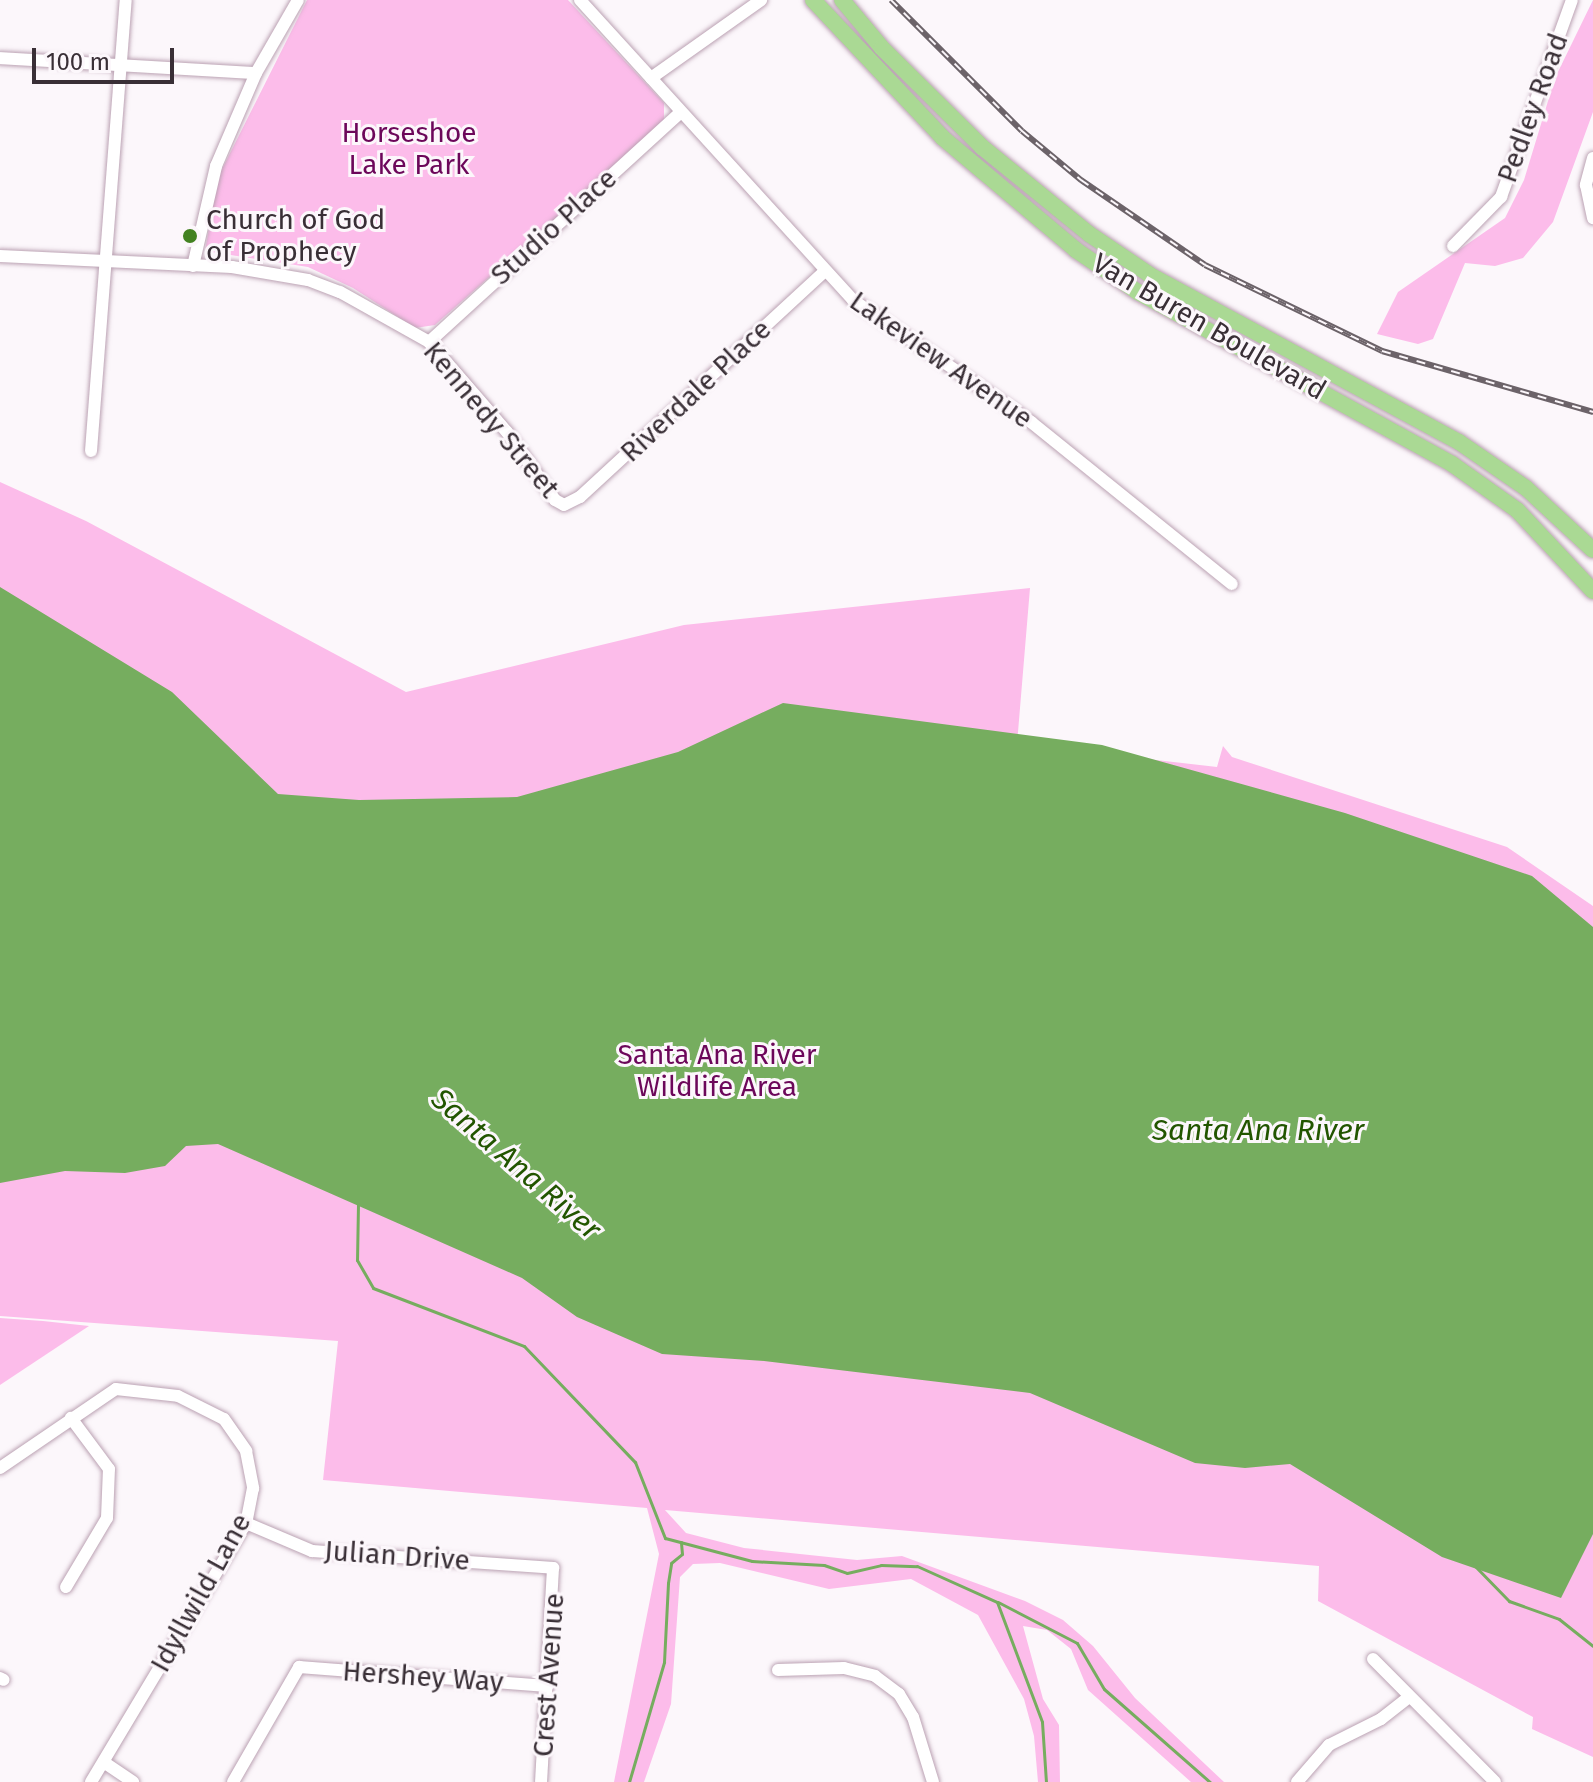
<!DOCTYPE html>
<html>
<head>
<meta charset="utf-8">
<style>
  body { margin:0 }
  #map { position:relative; width:1593px; height:1782px; overflow:hidden; background:#fcf7fb; font-family:"Fira Sans",sans-serif }
  div>[style] { position:absolute }
  [style*='--x'] { left:calc(var(--x)*1px); top:calc(var(--y)*1px); width:calc(var(--w)*1px); rotate:calc(var(--a)*1deg) }
  .green>* { inset:0; background:#fcbcea }
  .water>* { inset:0; background:#76ad5f }
  .stream>* { height:3px; margin:-1.5px; padding:0 1.5px; transform-origin:1.5px; border-radius:1.5px; background:#76ad5f }
  .roads { filter:drop-shadow(0 0 2px #bba2b3) drop-shadow(0 0 2px #bba2b3) }
  .minor>* { height:12px; margin:-6px; padding:0 6px; transform-origin:6px; border-radius:6px; background:#fff }
  .major>* { height:16px; margin:-8px; padding:0 8px; transform-origin:8px; border-radius:8px; background:#aad994 }
  .rail>* { height:6px; margin-top:-3px; transform-origin:0; background:repeating-linear-gradient(90deg,#fcf7fb 0 9px,#6c6369 0 18px); box-sizing:border-box; border-block:2px solid #6c6369 }
  .dots>* { width:22px; height:22px; translate:-50% -50%; box-sizing:border-box; border:4px solid #fcf7fb; border-radius:50% }
  span { translate:-50% -50%; white-space:nowrap; text-align:center; line-height:1.15; -webkit-text-stroke:6px #fcf7fb; paint-order:stroke }
  .street-label { font-size:28px; color:#392f36 }
  .park-label { font-size:28px; color:#6c075a }
  .poi-label { font-size:28px; color:#392f36 }
  .left { translate:0 -50%; text-align:left }
  .water-label { font-size:30px; color:#250; font-style:italic }
  .scale { position:absolute; left:32px; top:48px; width:142px; height:36px; box-sizing:border-box; border:4px solid #392f36; border-top:0; padding-left:10px; font-size:24px; line-height:28px; white-space:nowrap; color:#392f36; -webkit-text-stroke:6px #fcf7fb; paint-order:stroke }
</style>
</head>
<body>
<div id="map">
  <div class="green">
    <i style="clip-path:polygon(307px 0,568px 0,664px 103px,664px 123px,435px 325px,415px 328px,353px 288px,308px 267px,205px 251px,218px 177px)"></i>
    <i style="clip-path:polygon(1593px 0,1593px 112px,1553px 222px,1523px 258px,1495px 266px,1465px 263px,1433px 339px,1418px 344px,1377px 334px,1398px 292px,1505px 218px,1524px 180px,1555px 78px)"></i>
    <i style="clip-path:polygon(0 482px,86px 521px,406px 692px,684px 625px,1030px 588px,1017px 744px,1217px 767px,1223px 746px,1232px 757px,1507px 847px,1593px 906px,1593px 1757px,1532px 1729px,1533px 1717px,1318px 1601px,1319px 1566px,665px 1510px,686px 1533px,744px 1548px,857px 1560px,902px 1556px,1025px 1601px,1063px 1620px,1093px 1646px,1135px 1698px,1224px 1782px,1191px 1782px,1088px 1690px,1071px 1649px,1047px 1630px,1023px 1626px,1043px 1699px,1059px 1725px,1060px 1782px,1038px 1782px,1034px 1736px,1024px 1699px,978px 1615px,911px 1579px,829px 1589px,720px 1563px,693px 1564px,680px 1577px,671px 1704px,644px 1782px,614px 1782px,659px 1554px,647px 1508px,323px 1480px,338px 1341px,0 1316px)"></i>
    <i style="clip-path:polygon(0 1318px,43px 1321px,89px 1326px,0 1385px)"></i>
  </div>
  <div class="water">
    <i style="clip-path:polygon(0 587px,172px 692px,278px 794px,359px 800px,517px 797px,678px 752px,783px 703px,1102px 745px,1345px 813px,1532px 876px,1593px 927px,1593px 1534px,1561px 1598px,1442px 1557px,1290px 1464px,1245px 1468px,1195px 1463px,1030px 1393px,764px 1361px,662px 1354px,577px 1317px,522px 1278px,218px 1144px,186px 1146px,165px 1166px,125px 1173px,65px 1171px,0 1183px)"></i>
  </div>
  <div class="stream">
    <i style="--x:358;--y:1204;--w:56;--a:91"></i>
    <i style="--x:357;--y:1260;--w:32;--a:60"></i>
    <i style="--x:373;--y:1288;--w:162;--a:21"></i>
    <i style="--x:524;--y:1346;--w:161;--a:46.3"></i>
    <i style="--x:635;--y:1462;--w:82;--a:68.5"></i>
    <i style="--x:665;--y:1538;--w:90;--a:14.8"></i>
    <i style="--x:752;--y:1561;--w:72;--a:3.2"></i>
    <i style="--x:824;--y:1565;--w:24;--a:19"></i>
    <i style="--x:847;--y:1573;--w:35;--a:-13"></i>
    <i style="--x:881;--y:1565;--w:36;--a:2"></i>
    <i style="--x:917;--y:1566;--w:88;--a:24.2"></i>
    <i style="--x:997;--y:1602;--w:128;--a:69.4"></i>
    <i style="--x:1042;--y:1722;--w:60;--a:86.2"></i>
    <i style="--x:1473;--y:1564;--w:52;--a:45.8"></i>
    <i style="--x:1509;--y:1601;--w:53;--a:19.8"></i>
    <i style="--x:1559;--y:1619;--w:43;--a:38.5"></i>
    <i style="--x:998;--y:1602;--w:89;--a:27.4"></i>
    <i style="--x:1077;--y:1643;--w:53;--a:59.6"></i>
    <i style="--x:1104;--y:1689;--w:141;--a:41.3"></i>
    <i style="--x:629;--y:1782;--w:125;--a:-73.7"></i>
    <i style="--x:664;--y:1662;--w:79;--a:-87.1"></i>
    <i style="--x:668;--y:1583;--w:20;--a:-81"></i>
    <i style="--x:671;--y:1563;--w:14;--a:-39"></i>
    <i style="--x:682;--y:1554;--w:12;--a:-95"></i>
  </div>
  <div class="roads">
    <div class="minor">
      <i style="--x:580;--y:0;--w:406;--a:47.7"></i>
      <i style="--x:853;--y:300;--w:216;--a:34.4"></i>
      <i style="--x:1031;--y:422;--w:258;--a:38.9"></i>
      <i style="--x:0;--y:58;--w:256;--a:3.4"></i>
      <i style="--x:651;--y:78;--w:135;--a:-35.3"></i>
      <i style="--x:1593;--y:158;--w:28;--a:105"></i>
      <i style="--x:1586;--y:185;--w:34;--a:78"></i>
      <i style="--x:1453;--y:246;--w:69;--a:-45.6"></i>
      <i style="--x:1501;--y:197;--w:209;--a:-70.2"></i>
      <i style="--x:0;--y:256;--w:232;--a:2.7"></i>
      <i style="--x:232;--y:267;--w:77;--a:9.7"></i>
      <i style="--x:308;--y:280;--w:34;--a:21"></i>
      <i style="--x:340;--y:292;--w:102;--a:29.3"></i>
      <i style="--x:429;--y:342;--w:119;--a:49.1"></i>
      <i style="--x:507;--y:432;--w:83;--a:54.8"></i>
      <i style="--x:555;--y:500;--w:10;--a:29"></i>
      <i style="--x:564;--y:505;--w:18;--a:-27"></i>
      <i style="--x:580;--y:497;--w:332;--a:-42.7"></i>
      <i style="--x:193;--y:266;--w:103;--a:-77"></i>
      <i style="--x:216;--y:166;--w:101;--a:-66.7"></i>
      <i style="--x:256;--y:73;--w:84;--a:-60.1"></i>
      <i style="--x:429;--y:342;--w:340;--a:-42.4"></i>
      <i style="--x:91;--y:451;--w:452;--a:-85.6"></i>
      <i style="--x:0;--y:1468;--w:140;--a:-34.3"></i>
      <i style="--x:116;--y:1389;--w:62;--a:6.4"></i>
      <i style="--x:178;--y:1396;--w:51;--a:26.6"></i>
      <i style="--x:224;--y:1419;--w:39;--a:55"></i>
      <i style="--x:246;--y:1451;--w:38;--a:79"></i>
      <i style="--x:253;--y:1488;--w:36;--a:101"></i>
      <i style="--x:246;--y:1523;--w:302;--a:120.9"></i>
      <i style="--x:246;--y:1523;--w:72;--a:23"></i>
      <i style="--x:312;--y:1551;--w:242;--a:4"></i>
      <i style="--x:553;--y:1568;--w:214;--a:93.2"></i>
      <i style="--x:66;--y:1587;--w:80;--a:-59.3"></i>
      <i style="--x:107;--y:1518;--w:49;--a:-87.7"></i>
      <i style="--x:109;--y:1469;--w:64;--a:-126.7"></i>
      <i style="--x:1373;--y:1659;--w:173;--a:45.2"></i>
      <i style="--x:778;--y:1670;--w:66;--a:-1.7"></i>
      <i style="--x:844;--y:1668;--w:32;--a:14"></i>
      <i style="--x:875;--y:1676;--w:30;--a:37"></i>
      <i style="--x:899;--y:1694;--w:27;--a:59"></i>
      <i style="--x:913;--y:1717;--w:68;--a:72.9"></i>
      <i style="--x:0;--y:1678;--w:4;--a:27"></i>
      <i style="--x:105;--y:1763;--w:34;--a:34"></i>
      <i style="--x:233;--y:1782;--w:133;--a:-60.1"></i>
      <i style="--x:299;--y:1667;--w:249;--a:4.4"></i>
      <i style="--x:1297;--y:1782;--w:49;--a:-49.1"></i>
      <i style="--x:1329;--y:1745;--w:58;--a:-26.6"></i>
      <i style="--x:1381;--y:1719;--w:36;--a:-38"></i>
    </div>
    <div class="major">
      <i style="--x:813;--y:0;--w:190;--a:46.7"></i>
      <i style="--x:943;--y:138;--w:174;--a:40.1"></i>
      <i style="--x:1076;--y:250;--w:75;--a:34.1"></i>
      <i style="--x:1138;--y:292;--w:358;--a:28.7"></i>
      <i style="--x:1452;--y:464;--w:80;--a:35.3"></i>
      <i style="--x:1517;--y:510;--w:111;--a:46.8"></i>
      <i style="--x:842;--y:0;--w:62;--a:50.2"></i>
      <i style="--x:882;--y:48;--w:141;--a:44.7"></i>
      <i style="--x:982;--y:147;--w:138;--a:39.1"></i>
      <i style="--x:1089;--y:234;--w:73;--a:33.9"></i>
      <i style="--x:1150;--y:275;--w:351;--a:28.4"></i>
      <i style="--x:1459;--y:442;--w:81;--a:34.5"></i>
      <i style="--x:1526;--y:488;--w:91;--a:42.8"></i>
    </div>
  </div>
  <div class="rail">
    <i style="--x:891;--y:0;--w:185;--a:45"></i>
    <i style="--x:1022;--y:131;--w:77;--a:39.7"></i>
    <i style="--x:1081;--y:180;--w:150;--a:34.4"></i>
    <i style="--x:1205;--y:265;--w:197;--a:25.9"></i>
    <i style="--x:1382;--y:351;--w:220;--a:16.1"></i>
  </div>
  <div class="dots">
    <i style="left:190px;top:236px;background:#438221"></i>
  </div>
  <div class="street-label">
    <span style="left:1533px;top:108px;rotate:-70deg">Pedley Road</span>
    <span style="left:554px;top:227px;rotate:-42deg">Studio Place</span>
    <span style="left:1209px;top:327px;rotate:30deg">Van Buren Boulevard</span>
    <span style="left:941px;top:360px;rotate:35deg">Lakeview Avenue</span>
    <span style="left:696px;top:391px;rotate:-43deg">Riverdale Place</span>
    <span style="left:491px;top:420px;rotate:50deg">Kennedy Street</span>
    <span style="left:397px;top:1556px;rotate:4deg">Julian Drive</span>
    <span style="left:201px;top:1593px;rotate:-61deg">Idyllwild Lane</span>
    <span style="left:549px;top:1675px;rotate:-86deg">Crest Avenue</span>
    <span style="left:423px;top:1677px;rotate:4deg">Hershey Way</span>
  </div>
  <div class="park-label">
    <span style="left:409px;top:149px">Horseshoe<br>Lake Park</span>
    <span style="left:717px;top:1071px">Santa Ana River<br>Wildlife Area</span>
  </div>
  <div class="poi-label">
    <span class="left" style="left:206px;top:236px">Church of God<br>of Prophecy</span>
  </div>
  <div class="water-label">
    <span style="left:1258px;top:1130px">Santa Ana River</span>
    <span style="left:516px;top:1164px;rotate:41deg">Santa Ana River</span>
  </div>
  <div class="scale">100 m</div>
</div>
</body>
</html>
